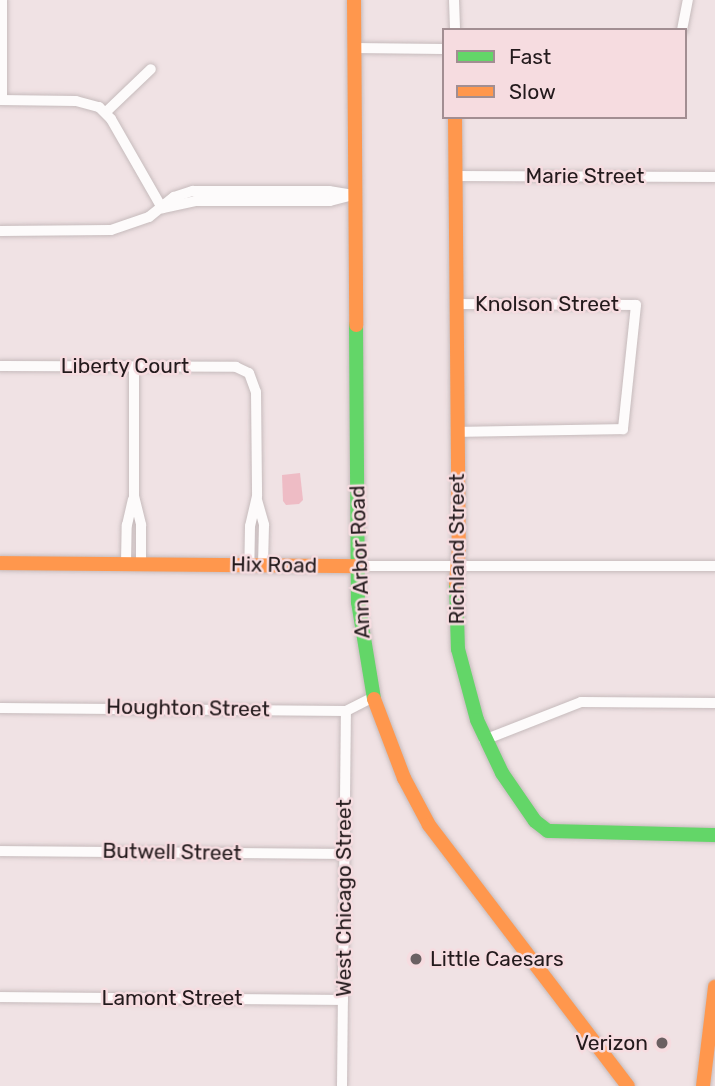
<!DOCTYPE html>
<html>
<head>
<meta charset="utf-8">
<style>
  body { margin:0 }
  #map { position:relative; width:715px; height:1086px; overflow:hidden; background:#f0e2e4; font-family:Rubik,sans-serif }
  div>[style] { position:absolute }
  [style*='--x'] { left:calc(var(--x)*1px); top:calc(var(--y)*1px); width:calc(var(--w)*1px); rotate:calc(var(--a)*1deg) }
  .green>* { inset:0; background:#eebcc5 }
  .roads { filter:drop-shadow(0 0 2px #c6bbbc) drop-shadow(0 0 2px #c6bbbc) }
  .street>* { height:10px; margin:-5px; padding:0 5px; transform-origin:5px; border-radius:5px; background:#fdfbfb }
  .fast>* { height:14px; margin:-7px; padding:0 7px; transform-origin:7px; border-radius:7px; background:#63d668 }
  .slow>* { height:14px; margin:-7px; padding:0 7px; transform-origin:7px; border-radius:7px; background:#ff974d }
  .dots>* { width:19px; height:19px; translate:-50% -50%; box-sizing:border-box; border:4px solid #f6dce0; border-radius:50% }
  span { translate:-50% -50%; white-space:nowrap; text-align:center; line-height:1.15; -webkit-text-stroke:5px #f6dce0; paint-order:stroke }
  .street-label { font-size:21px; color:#231a1c }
  .poi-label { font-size:21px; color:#231a1c }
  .left { translate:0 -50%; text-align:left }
  .right { translate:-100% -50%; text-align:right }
  .legend { position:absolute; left:442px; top:28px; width:245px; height:91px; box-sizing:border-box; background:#f6dce0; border:2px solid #a28e92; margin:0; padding:9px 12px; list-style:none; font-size:21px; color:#231a1c }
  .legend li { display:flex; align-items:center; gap:14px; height:35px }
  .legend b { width:35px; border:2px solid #a28e92 }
</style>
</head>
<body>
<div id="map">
  <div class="green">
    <i style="clip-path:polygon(300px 473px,303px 500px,299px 504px,286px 505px,283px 501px,282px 475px)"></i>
  </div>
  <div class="roads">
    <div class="street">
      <i style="--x:454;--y:0;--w:30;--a:88"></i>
      <i style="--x:682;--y:30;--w:31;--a:-79"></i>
      <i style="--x:354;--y:48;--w:90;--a:0.6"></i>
      <i style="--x:0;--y:100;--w:76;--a:0.8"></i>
      <i style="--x:76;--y:101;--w:24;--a:15"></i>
      <i style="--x:99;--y:107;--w:17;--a:45"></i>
      <i style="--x:111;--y:119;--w:103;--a:60.2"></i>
      <i style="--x:2;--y:100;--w:100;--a:-90"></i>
      <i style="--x:106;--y:112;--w:62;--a:-43.7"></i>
      <i style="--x:456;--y:176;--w:259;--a:0.2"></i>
      <i style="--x:163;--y:208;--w:33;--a:-12"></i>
      <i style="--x:195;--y:201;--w:135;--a:0"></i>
      <i style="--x:330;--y:201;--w:20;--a:-15"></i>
      <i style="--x:0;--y:231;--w:111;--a:-0.5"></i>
      <i style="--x:111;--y:230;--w:40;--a:-18.9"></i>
      <i style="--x:149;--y:217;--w:32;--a:-39"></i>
      <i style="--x:174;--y:197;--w:20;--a:-18"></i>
      <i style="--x:193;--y:191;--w:136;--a:0"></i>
      <i style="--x:329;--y:191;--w:26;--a:9"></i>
      <i style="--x:457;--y:304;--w:179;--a:0.3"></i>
      <i style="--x:636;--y:305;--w:125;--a:96"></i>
      <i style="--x:623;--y:429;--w:166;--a:179"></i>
      <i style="--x:0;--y:366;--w:236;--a:0.2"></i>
      <i style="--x:236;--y:367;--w:14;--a:25"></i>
      <i style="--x:249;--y:373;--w:20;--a:70"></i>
      <i style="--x:256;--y:392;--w:104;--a:89.4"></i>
      <i style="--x:257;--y:496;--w:31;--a:103"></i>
      <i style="--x:250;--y:526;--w:39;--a:91"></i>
      <i style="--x:134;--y:367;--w:129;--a:90"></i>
      <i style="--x:134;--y:496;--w:30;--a:76"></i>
      <i style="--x:141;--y:525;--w:39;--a:90"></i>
      <i style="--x:257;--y:500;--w:26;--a:74"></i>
      <i style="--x:264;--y:525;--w:40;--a:91.4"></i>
      <i style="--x:126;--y:564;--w:39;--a:-89"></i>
      <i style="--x:127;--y:525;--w:26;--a:-77"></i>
      <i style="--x:358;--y:566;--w:357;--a:0"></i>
      <i style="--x:0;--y:708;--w:346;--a:0.5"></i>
      <i style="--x:346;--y:711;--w:30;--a:-27"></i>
      <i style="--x:484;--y:740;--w:104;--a:-21.4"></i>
      <i style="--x:581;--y:702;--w:134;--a:0.4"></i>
      <i style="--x:0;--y:851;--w:344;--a:0.5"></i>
      <i style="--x:0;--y:997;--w:343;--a:0.5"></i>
      <i style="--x:342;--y:1086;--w:375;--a:-89.4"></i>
    </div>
    <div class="fast">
      <i style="--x:356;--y:325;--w:277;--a:89.6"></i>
      <i style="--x:358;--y:602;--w:98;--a:80.6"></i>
      <i style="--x:456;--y:583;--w:66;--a:88.3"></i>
      <i style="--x:458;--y:649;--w:73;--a:75"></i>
      <i style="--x:477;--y:720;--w:59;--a:64.7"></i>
      <i style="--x:502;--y:773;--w:58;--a:55.5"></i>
      <i style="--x:535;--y:821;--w:16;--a:38"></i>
      <i style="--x:548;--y:831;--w:167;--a:1.4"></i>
    </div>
    <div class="slow">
      <i style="--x:354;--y:0;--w:325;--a:89.6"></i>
      <i style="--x:455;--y:117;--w:431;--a:89.5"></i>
      <i style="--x:459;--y:548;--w:35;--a:95"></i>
      <i style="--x:0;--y:563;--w:358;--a:0.5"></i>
      <i style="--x:374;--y:699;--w:85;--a:69.2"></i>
      <i style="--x:404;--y:778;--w:53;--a:62"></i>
      <i style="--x:429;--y:825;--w:328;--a:52.7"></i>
      <i style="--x:703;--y:1086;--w:100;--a:-83.1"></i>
    </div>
  </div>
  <div class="dots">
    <i style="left:416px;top:959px;background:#6b6062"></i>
    <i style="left:662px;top:1043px;background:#6b6062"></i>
  </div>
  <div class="street-label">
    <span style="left:585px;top:176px">Marie Street</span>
    <span style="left:547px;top:304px">Knolson Street</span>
    <span style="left:125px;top:366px">Liberty Court</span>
    <span style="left:457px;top:549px;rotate:-90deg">Richland Street</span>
    <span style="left:360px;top:562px;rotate:-92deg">Ann Arbor Road</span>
    <span style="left:274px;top:565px;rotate:1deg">Hix Road</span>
    <span style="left:188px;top:708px;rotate:1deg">Houghton Street</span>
    <span style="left:172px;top:852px;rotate:1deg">Butwell Street</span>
    <span style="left:344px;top:898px;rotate:-90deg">West Chicago Street</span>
    <span style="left:172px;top:998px">Lamont Street</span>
  </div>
  <div class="poi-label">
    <span class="left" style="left:430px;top:959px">Little Caesars</span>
    <span class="right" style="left:648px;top:1043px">Verizon</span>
  </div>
  <ul class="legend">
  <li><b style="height:9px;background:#63d668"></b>Fast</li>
  <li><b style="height:9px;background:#ff974d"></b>Slow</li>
  </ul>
</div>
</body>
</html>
